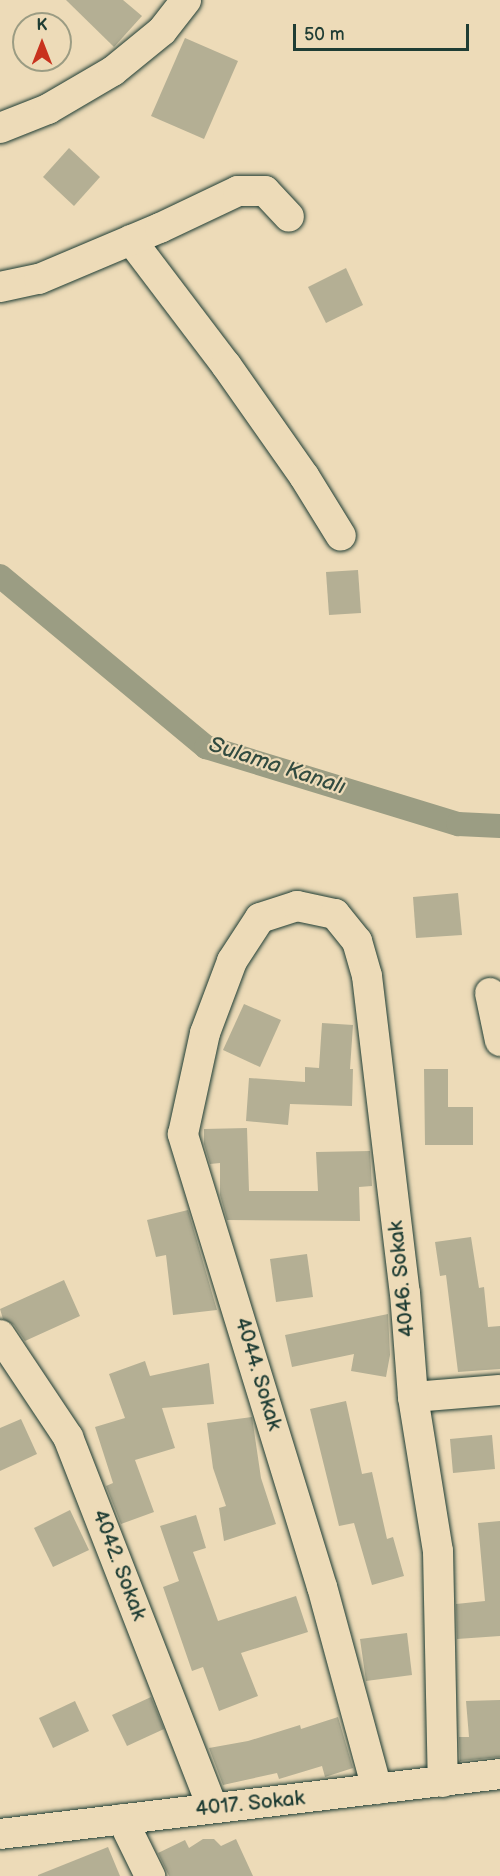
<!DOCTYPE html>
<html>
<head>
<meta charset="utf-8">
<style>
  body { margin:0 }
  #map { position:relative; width:500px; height:1876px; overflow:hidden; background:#eddbb8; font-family:"Balsamiq Sans",sans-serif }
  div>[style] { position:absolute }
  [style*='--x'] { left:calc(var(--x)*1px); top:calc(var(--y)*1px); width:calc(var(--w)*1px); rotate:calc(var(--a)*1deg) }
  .canal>* { height:24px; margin:-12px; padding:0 12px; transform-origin:12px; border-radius:12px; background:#9b9d83 }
  .building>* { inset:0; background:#b4af94 }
  .roads { filter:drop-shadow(0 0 2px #1f3d34) drop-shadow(0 0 2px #1f3d34) }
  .minor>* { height:30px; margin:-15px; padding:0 15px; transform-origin:15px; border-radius:15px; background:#eddbb8 }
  span { translate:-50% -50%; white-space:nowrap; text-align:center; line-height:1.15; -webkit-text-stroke:4.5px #eddbb8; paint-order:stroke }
  .street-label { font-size:21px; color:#1f3d34 }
  .water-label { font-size:22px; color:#324b40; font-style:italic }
  .north { position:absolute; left:12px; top:12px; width:60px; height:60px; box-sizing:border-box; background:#eddbb8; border:2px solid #9b9c83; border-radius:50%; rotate:0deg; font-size:16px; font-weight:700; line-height:24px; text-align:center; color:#1f3d34 }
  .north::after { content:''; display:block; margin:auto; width:21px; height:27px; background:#c8321e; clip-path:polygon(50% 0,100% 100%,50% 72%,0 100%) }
  .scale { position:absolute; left:293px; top:24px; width:176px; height:27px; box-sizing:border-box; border:3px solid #1f3d34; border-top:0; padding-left:8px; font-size:18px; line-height:21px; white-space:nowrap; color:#1f3d34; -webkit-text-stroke:4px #eddbb8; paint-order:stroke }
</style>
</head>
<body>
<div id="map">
  <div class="canal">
    <i style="--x:0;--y:576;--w:268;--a:39.7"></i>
    <i style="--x:206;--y:747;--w:264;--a:17"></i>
    <i style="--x:458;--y:824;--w:42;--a:2.7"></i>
  </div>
  <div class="building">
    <i style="clip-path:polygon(66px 0,123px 0,142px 16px,114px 47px)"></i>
    <i style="clip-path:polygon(185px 38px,238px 61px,204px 139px,151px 116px)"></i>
    <i style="clip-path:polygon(69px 148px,100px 177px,74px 206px,43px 177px)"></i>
    <i style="clip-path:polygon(346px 268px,363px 305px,326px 323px,308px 287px)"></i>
    <i style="clip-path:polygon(358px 570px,361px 613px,329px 615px,326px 572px)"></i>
    <i style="clip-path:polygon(458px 893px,462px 935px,416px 938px,413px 897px)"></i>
    <i style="clip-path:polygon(244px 1004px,281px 1020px,260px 1067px,223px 1050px)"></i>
    <i style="clip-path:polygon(322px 1023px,353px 1025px,350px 1069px,353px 1069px,352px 1106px,290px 1104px,288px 1125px,246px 1121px,249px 1078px,305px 1082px,305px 1067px,319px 1068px)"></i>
    <i style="clip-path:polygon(424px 1069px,448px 1069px,448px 1107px,473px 1107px,473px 1145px,425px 1145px)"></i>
    <i style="clip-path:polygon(247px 1128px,249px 1191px,318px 1191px,316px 1152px,370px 1151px,372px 1186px,359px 1187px,360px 1221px,227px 1220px,220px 1195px,220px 1163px,210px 1164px,204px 1144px,204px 1129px)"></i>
    <i style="clip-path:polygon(188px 1210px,217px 1310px,173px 1315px,166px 1255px,156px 1257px,147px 1220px)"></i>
    <i style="clip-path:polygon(471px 1237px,479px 1288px,484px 1287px,488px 1327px,500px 1326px,500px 1369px,458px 1372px,446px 1275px,440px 1276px,435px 1242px)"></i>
    <i style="clip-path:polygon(307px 1254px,313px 1297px,276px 1302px,270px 1259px)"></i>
    <i style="clip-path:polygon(64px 1280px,80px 1316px,25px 1341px,14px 1325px,3px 1319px,0 1309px)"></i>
    <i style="clip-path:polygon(388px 1314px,390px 1355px,386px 1377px,351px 1371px,354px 1354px,292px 1367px,285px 1335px)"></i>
    <i style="clip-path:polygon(145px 1361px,150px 1376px,209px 1363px,214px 1404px,162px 1408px,175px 1448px,135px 1460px,154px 1512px,121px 1524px,106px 1486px,113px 1483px,95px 1427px,125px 1418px,109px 1374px)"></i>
    <i style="clip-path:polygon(346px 1401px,362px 1474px,372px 1472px,387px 1539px,393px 1537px,404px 1576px,372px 1585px,354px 1523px,339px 1526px,310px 1409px)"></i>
    <i style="clip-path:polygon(252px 1417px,261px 1478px,276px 1524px,224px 1541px,219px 1508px,226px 1506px,213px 1468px,207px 1423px)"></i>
    <i style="clip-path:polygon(21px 1419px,37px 1454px,0 1471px,0 1428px)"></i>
    <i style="clip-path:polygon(492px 1435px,495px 1469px,453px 1473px,450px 1439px)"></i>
    <i style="clip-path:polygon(70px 1510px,89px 1550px,53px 1567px,34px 1528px)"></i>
    <i style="clip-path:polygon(196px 1515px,206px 1548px,193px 1552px,218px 1621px,296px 1596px,308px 1632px,241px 1653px,258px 1696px,219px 1711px,203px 1667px,192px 1671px,163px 1587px,179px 1581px,160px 1526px)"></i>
    <i style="clip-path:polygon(500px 1521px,500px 1636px,457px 1639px,456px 1604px,485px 1601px,478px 1523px)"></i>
    <i style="clip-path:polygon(407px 1633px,412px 1675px,366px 1681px,360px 1639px)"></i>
    <i style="clip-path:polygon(151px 1697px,164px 1729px,127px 1746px,112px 1715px)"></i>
    <i style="clip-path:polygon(500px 1700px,500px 1757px,460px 1761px,459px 1737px,469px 1737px,466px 1701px)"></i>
    <i style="clip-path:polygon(75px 1701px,89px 1731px,53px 1748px,39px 1718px)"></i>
    <i style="clip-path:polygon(338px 1717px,353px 1768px,325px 1777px,322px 1766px,279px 1779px,277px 1773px,223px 1785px,209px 1748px,248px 1741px,300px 1725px,301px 1729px)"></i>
    <i style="clip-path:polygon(203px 1839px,214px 1839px,221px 1846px,236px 1839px,253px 1876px,169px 1876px,158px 1853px,185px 1840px,189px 1848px)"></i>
    <i style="clip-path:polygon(108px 1847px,120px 1876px,38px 1876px,38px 1875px)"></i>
  </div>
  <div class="roads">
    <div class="minor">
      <i style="--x:0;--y:128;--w:52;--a:-21.6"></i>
      <i style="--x:48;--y:109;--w:75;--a:-30.3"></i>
      <i style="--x:113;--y:71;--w:63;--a:-39.2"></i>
      <i style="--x:162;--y:31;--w:39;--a:-52"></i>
      <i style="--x:131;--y:240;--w:157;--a:52.8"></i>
      <i style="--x:226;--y:365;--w:136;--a:54.9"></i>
      <i style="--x:304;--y:476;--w:70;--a:58.3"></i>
      <i style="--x:0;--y:287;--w:40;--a:-12"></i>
      <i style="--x:39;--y:279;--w:131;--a:-22.9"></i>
      <i style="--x:160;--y:228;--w:86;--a:-25.4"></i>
      <i style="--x:238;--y:191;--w:27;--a:0"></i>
      <i style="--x:265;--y:191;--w:35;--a:47"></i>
      <i style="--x:490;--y:993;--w:49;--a:78.2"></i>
      <i style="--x:0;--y:1335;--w:123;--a:56.3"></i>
      <i style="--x:68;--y:1437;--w:398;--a:68.7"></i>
      <i style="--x:413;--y:1397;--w:87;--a:-4.6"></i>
      <i style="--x:377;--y:1789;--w:209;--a:-105.2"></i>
      <i style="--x:322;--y:1587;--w:474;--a:-107.1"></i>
      <i style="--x:183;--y:1134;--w:103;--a:-77.7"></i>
      <i style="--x:205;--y:1033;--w:77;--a:-69.4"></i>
      <i style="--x:232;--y:961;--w:51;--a:-56.9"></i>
      <i style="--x:260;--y:918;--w:39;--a:-18"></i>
      <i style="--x:297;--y:906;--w:39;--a:12"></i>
      <i style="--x:335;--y:914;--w:35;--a:51"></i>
      <i style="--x:357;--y:941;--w:36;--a:74"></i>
      <i style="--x:367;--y:976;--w:319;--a:83.2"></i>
      <i style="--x:405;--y:1293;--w:104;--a:85.6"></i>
      <i style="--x:413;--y:1397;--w:156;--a:80.8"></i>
      <i style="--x:438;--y:1551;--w:231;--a:88.8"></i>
      <i style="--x:122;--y:1819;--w:64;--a:63.8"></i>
      <i style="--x:0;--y:1834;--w:504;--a:-6.84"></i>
    </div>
  </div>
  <div class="street-label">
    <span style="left:402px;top:1279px;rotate:-96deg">4046. Sokak</span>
    <span style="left:258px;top:1374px;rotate:73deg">4044. Sokak</span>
    <span style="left:119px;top:1565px;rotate:69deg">4042. Sokak</span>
    <span style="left:250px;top:1804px;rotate:-6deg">4017. Sokak</span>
  </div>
  <div class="water-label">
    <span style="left:277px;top:766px;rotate:18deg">Sulama Kanalı</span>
  </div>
  <div class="north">K</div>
  <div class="scale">50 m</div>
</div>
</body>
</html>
